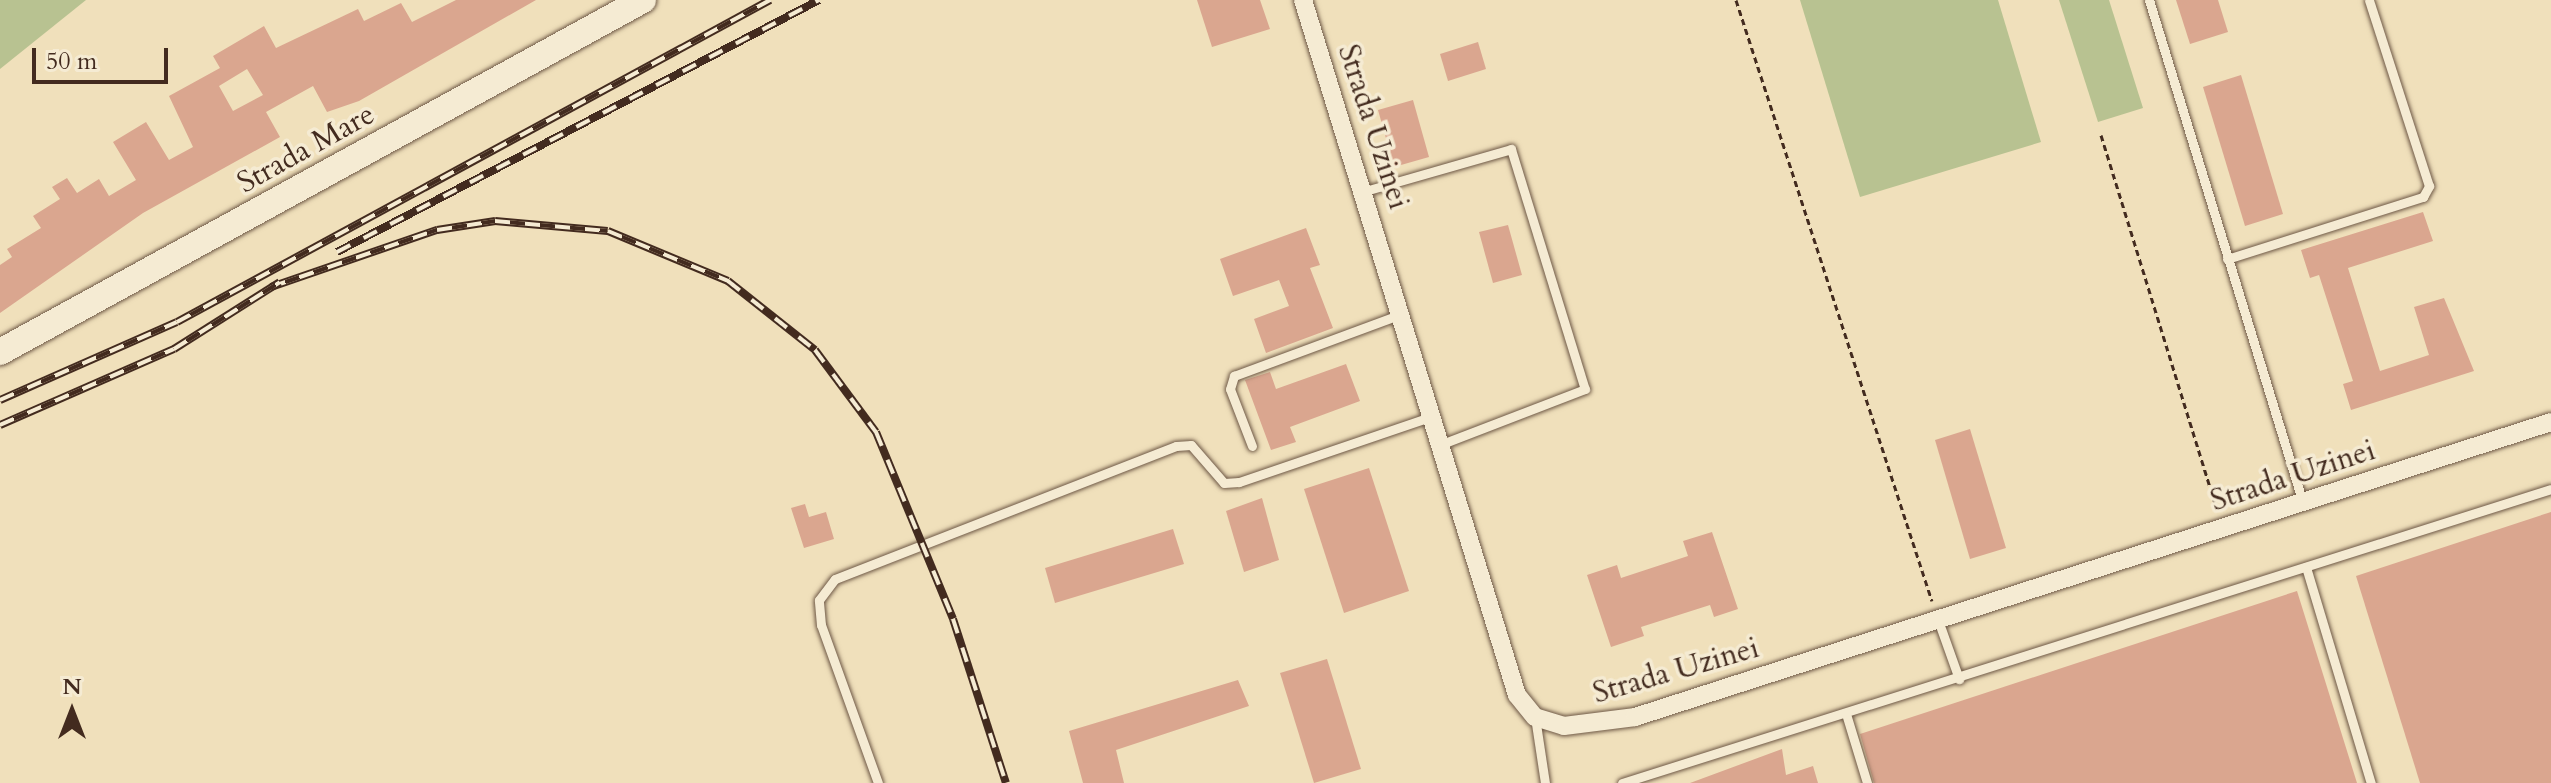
<!DOCTYPE html>
<html>
<head>
<meta charset="utf-8">
<style>
  body { margin:0 }
  #map { position:relative; width:2551px; height:783px; overflow:hidden; background:#f0e0bb; font-family:Cardo,serif }
  div>[style] { position:absolute }
  [style*='--x'] { left:calc(var(--x)*1px); top:calc(var(--y)*1px); width:calc(var(--w)*1px); rotate:calc(var(--a)*1deg) }
  .green>* { inset:0; background:#b8c291 }
  .building>* { inset:0; background:#daa68f }
  .path>* { height:3px; margin-top:-1.5px; transform-origin:0; background:repeating-linear-gradient(90deg,#432b1f 0 6px,transparent 0 10px) }
  .roads { filter:drop-shadow(0 0 2px #6e5846) drop-shadow(0 0 2px #6e5846) }
  .lane>* { height:9px; margin:-4.5px; padding:0 4.5px; transform-origin:4.5px; border-radius:4.5px; background:#f5ebd3 }
  .street>* { height:18px; margin:-9px; padding:0 9px; transform-origin:9px; border-radius:9px; background:#f5ebd3 }
  .secondary>* { height:26px; margin:-13px; padding:0 13px; transform-origin:13px; border-radius:13px; background:#f5ebd3 }
  .rail>* { height:8px; margin-top:-4px; transform-origin:0; background:repeating-linear-gradient(90deg,#f5ebd3 0 15px,#432b1f 0 30px); box-sizing:border-box; border-block:2px solid #432b1f }
  span { translate:-50% -50%; white-space:nowrap; text-align:center; line-height:1.15; -webkit-text-stroke:7px #f5ebd3; paint-order:stroke }
  .street-label { font-size:30px; color:#432b1f }
  .north { position:absolute; left:32px; top:671px; width:80px; height:80px; -webkit-text-stroke:6px #f5ebd3; paint-order:stroke; rotate:0deg; font-size:22px; font-weight:700; line-height:32px; text-align:center; color:#432b1f }
  .north::after { content:''; display:block; margin:auto; width:28px; height:36px; background:#432b1f; clip-path:polygon(50% 0,100% 100%,50% 72%,0 100%) }
  .scale { position:absolute; left:32px; top:48px; width:136px; height:36px; box-sizing:border-box; border:4px solid #432b1f; border-top:0; padding-left:10px; font-size:24px; line-height:28px; white-space:nowrap; color:#432b1f; -webkit-text-stroke:6px #f5ebd3; paint-order:stroke }
</style>
</head>
<body>
<div id="map">
  <div class="green">
    <i style="clip-path:polygon(0 0,86px 0,0 69px)"></i>
    <i style="clip-path:polygon(1800px 0,1998px 0,2041px 142px,1860px 197px)"></i>
    <i style="clip-path:polygon(2059px 0,2109px 0,2143px 108px,2098px 122px)"></i>
  </div>
  <div class="building">
    <i style="clip-path:polygon(evenodd,456px 0,536px 0,359px 101px,327px 112px,313px 86px,266px 112px,280px 137px,143px 213px,0 313px,0 265px,12px 257px,7px 249px,41px 228px,33px 216px,60px 199px,52px 187px,67px 178px,77px 193px,99px 179px,109px 196px,136px 180px,113px 142px,146px 122px,169px 160px,193px 147px,169px 96px,220px 68px,213px 56px,264px 26px,276px 48px,358px 9px,364px 21px,401px 3px,412px 22px,456px 0,247px 69px,263px 95px,233px 111px,219px 86px,247px 69px)"></i>
    <i style="clip-path:polygon(1197px 0,1260px 0,1270px 29px,1212px 47px)"></i>
    <i style="clip-path:polygon(2176px 0,2218px 0,2228px 32px,2190px 44px)"></i>
    <i style="clip-path:polygon(1478px 42px,1486px 69px,1448px 81px,1440px 54px)"></i>
    <i style="clip-path:polygon(2241px 75px,2283px 214px,2245px 226px,2203px 87px)"></i>
    <i style="clip-path:polygon(1413px 100px,1429px 157px,1394px 167px,1378px 110px)"></i>
    <i style="clip-path:polygon(2423px 212px,2433px 241px,2348px 268px,2380px 371px,2429px 355px,2414px 307px,2444px 298px,2474px 371px,2351px 410px,2343px 384px,2353px 381px,2319px 275px,2310px 278px,2301px 250px)"></i>
    <i style="clip-path:polygon(1508px 225px,1522px 275px,1493px 283px,1479px 232px)"></i>
    <i style="clip-path:polygon(1306px 228px,1320px 265px,1310px 268px,1333px 328px,1266px 353px,1254px 319px,1289px 306px,1279px 280px,1233px 296px,1220px 259px)"></i>
    <i style="clip-path:polygon(1346px 364px,1360px 401px,1290px 427px,1296px 442px,1271px 450px,1245px 380px,1270px 372px,1276px 389px)"></i>
    <i style="clip-path:polygon(1970px 429px,2006px 548px,1970px 559px,1935px 440px)"></i>
    <i style="clip-path:polygon(1369px 468px,1409px 591px,1344px 613px,1304px 489px)"></i>
    <i style="clip-path:polygon(1262px 498px,1279px 560px,1244px 572px,1226px 511px)"></i>
    <i style="clip-path:polygon(805px 504px,809px 517px,826px 512px,834px 539px,804px 548px,791px 508px)"></i>
    <i style="clip-path:polygon(2551px 512px,2551px 783px,2420px 783px,2356px 576px)"></i>
    <i style="clip-path:polygon(1173px 529px,1184px 564px,1055px 603px,1045px 568px)"></i>
    <i style="clip-path:polygon(1712px 532px,1738px 609px,1714px 617px,1710px 605px,1641px 627px,1644px 636px,1611px 647px,1587px 575px,1617px 565px,1621px 578px,1688px 556px,1683px 541px)"></i>
    <i style="clip-path:polygon(2297px 591px,2357px 783px,1874px 783px,1860px 734px)"></i>
    <i style="clip-path:polygon(1327px 659px,1361px 769px,1314px 783px,1280px 673px)"></i>
    <i style="clip-path:polygon(1238px 680px,1249px 706px,1116px 750px,1124px 783px,1083px 783px,1069px 731px)"></i>
    <i style="clip-path:polygon(1782px 749px,1786px 775px,1813px 766px,1818px 783px,1690px 783px)"></i>
  </div>
  <div class="path">
    <i style="--x:1736;--y:0;--w:632;--a:71.94"></i>
    <i style="--x:2101;--y:135;--w:392;--a:72.8"></i>
  </div>
  <div class="roads">
    <div class="lane">
      <i style="--x:2149;--y:0;--w:526;--a:72.98"></i>
      <i style="--x:1365;--y:191;--w:152;--a:-16"></i>
      <i style="--x:1511;--y:149;--w:251;--a:72.9"></i>
      <i style="--x:1585;--y:389;--w:153;--a:159"></i>
      <i style="--x:2227;--y:259;--w:206;--a:-17.6"></i>
      <i style="--x:2423;--y:197;--w:13;--a:-61"></i>
      <i style="--x:2429;--y:186;--w:195;--a:-107.9"></i>
      <i style="--x:1252;--y:446;--w:61;--a:-111.1"></i>
      <i style="--x:1230;--y:389;--w:14;--a:-73"></i>
      <i style="--x:1234;--y:376;--w:179;--a:-20.3"></i>
      <i style="--x:2306;--y:567;--w:226;--a:73.3"></i>
      <i style="--x:1938;--y:620;--w:63;--a:70.4"></i>
      <i style="--x:1535;--y:717;--w:67;--a:81.4"></i>
      <i style="--x:1847;--y:717;--w:69;--a:73.1"></i>
      <i style="--x:878;--y:783;--w:168;--a:-109.8"></i>
      <i style="--x:821;--y:625;--w:25;--a:-95"></i>
      <i style="--x:819;--y:600;--w:26;--a:-53"></i>
      <i style="--x:835;--y:579;--w:366;--a:-21.3"></i>
      <i style="--x:1176;--y:446;--w:15;--a:-4"></i>
      <i style="--x:1191;--y:445;--w:50;--a:49"></i>
      <i style="--x:1224;--y:483;--w:15;--a:-4"></i>
      <i style="--x:1239;--y:482;--w:205;--a:-18.8"></i>
      <i style="--x:1622;--y:783;--w:974;--a:-17.56"></i>
    </div>
    <div class="street">
      <i style="--x:1303;--y:0;--w:727;--a:72.89"></i>
      <i style="--x:1517;--y:695;--w:28;--a:51"></i>
      <i style="--x:1535;--y:717;--w:30;--a:17"></i>
      <i style="--x:1564;--y:726;--w:72;--a:-7.2"></i>
      <i style="--x:1635;--y:717;--w:962;--a:-17.85"></i>
    </div>
    <div class="secondary">
      <i style="--x:0;--y:352;--w:733;--a:-28.7"></i>
    </div>
  </div>
  <div class="rail">
    <i style="--x:337;--y:252;--w:544;--a:-27.6"></i>
    <i style="--x:271;--y:287;--w:176;--a:-19"></i>
    <i style="--x:437;--y:230;--w:59;--a:-8.8"></i>
    <i style="--x:495;--y:221;--w:113;--a:5.1"></i>
    <i style="--x:608;--y:231;--w:130;--a:22.6"></i>
    <i style="--x:728;--y:281;--w:111;--a:38.4"></i>
    <i style="--x:815;--y:350;--w:102;--a:53.4"></i>
    <i style="--x:876;--y:432;--w:202;--a:67.6"></i>
    <i style="--x:953;--y:619;--w:172;--a:72.1"></i>
    <i style="--x:0;--y:400;--w:193;--a:-23.8"></i>
    <i style="--x:177;--y:322;--w:675;--a:-28.5"></i>
    <i style="--x:0;--y:425;--w:190;--a:-23.6"></i>
    <i style="--x:174;--y:349;--w:125;--a:-32.3"></i>
  </div>
  <div class="street-label">
    <span style="left:1373px;top:127px;rotate:72deg">Strada Uzinei</span>
    <span style="left:306px;top:149px;rotate:-29deg">Strada Mare</span>
    <span style="left:2293px;top:476px;rotate:-18deg">Strada Uzinei</span>
    <span style="left:1676px;top:671px;rotate:-16deg">Strada Uzinei</span>
  </div>
  <div class="north">N</div>
  <div class="scale">50 m</div>
</div>
</body>
</html>
